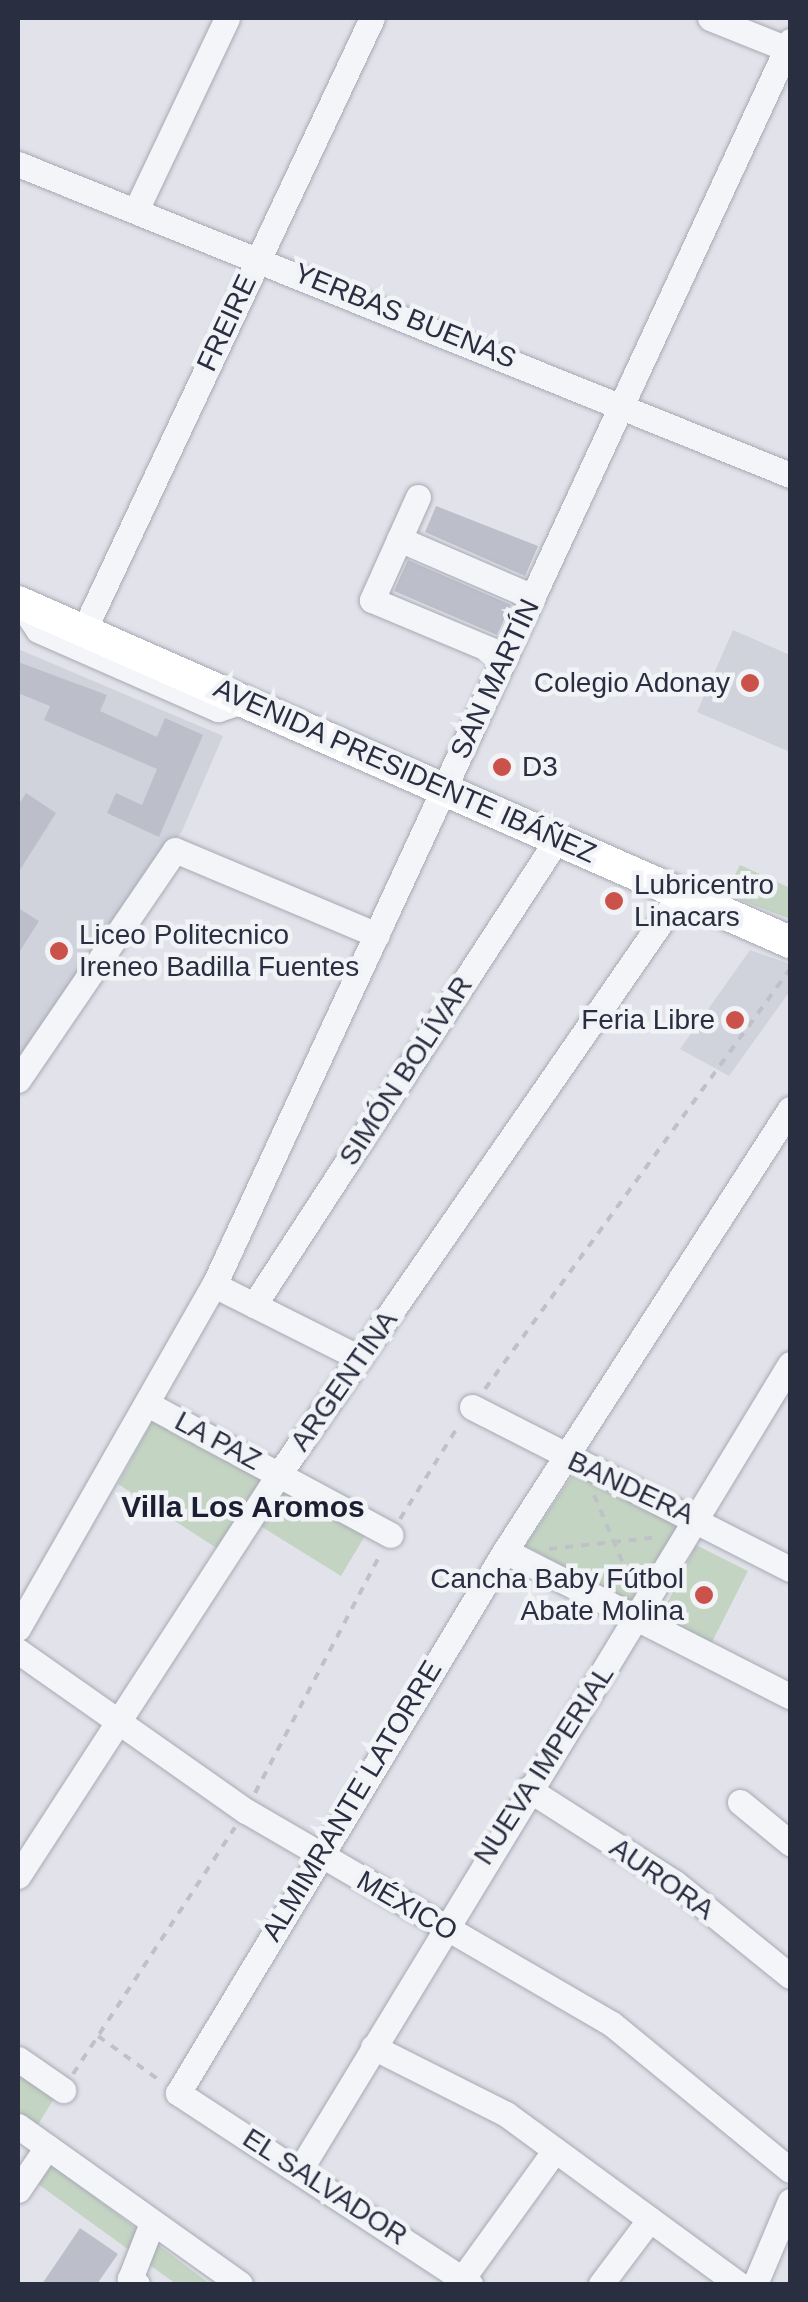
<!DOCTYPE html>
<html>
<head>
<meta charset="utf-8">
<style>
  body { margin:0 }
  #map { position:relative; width:808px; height:2302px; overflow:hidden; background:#e2e3ea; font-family:Arial,sans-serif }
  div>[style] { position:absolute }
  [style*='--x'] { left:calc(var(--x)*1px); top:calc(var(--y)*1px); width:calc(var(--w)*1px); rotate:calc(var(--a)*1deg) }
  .built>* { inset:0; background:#d0d2dc }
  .green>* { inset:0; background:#c4d4c3 }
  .building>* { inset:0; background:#bcbeca }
  .path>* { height:4px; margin-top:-2px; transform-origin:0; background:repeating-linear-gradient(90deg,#bfc1c8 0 8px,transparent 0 16px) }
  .roads { filter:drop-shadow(0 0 2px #a7a9b4) drop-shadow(0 0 2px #a7a9b4) }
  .minor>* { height:25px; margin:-12.5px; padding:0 12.5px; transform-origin:12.5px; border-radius:12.5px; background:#f4f5f8 }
  .major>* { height:32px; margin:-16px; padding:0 16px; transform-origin:16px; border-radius:16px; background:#fff }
  .dots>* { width:28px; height:28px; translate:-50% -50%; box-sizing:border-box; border:5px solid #f1f3f7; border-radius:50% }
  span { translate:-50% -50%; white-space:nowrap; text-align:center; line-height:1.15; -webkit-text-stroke:9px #f1f3f7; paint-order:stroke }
  .street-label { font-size:28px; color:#2a2e41 }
  .poi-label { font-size:28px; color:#2a2e41 }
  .right { translate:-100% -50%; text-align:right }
  .left { translate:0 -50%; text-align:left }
  .neighbourhood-label { font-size:30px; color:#1c1f32; font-weight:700 }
  .frame { position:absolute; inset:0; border:20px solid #2a2e41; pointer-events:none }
</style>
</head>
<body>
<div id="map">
  <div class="built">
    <i style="clip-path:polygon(733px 630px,790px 655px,790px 752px,697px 712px)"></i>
    <i style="clip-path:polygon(18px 649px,223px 736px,182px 831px,18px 1070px)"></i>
    <i style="clip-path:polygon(750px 950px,790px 964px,790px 991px,729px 1076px,680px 1049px)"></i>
  </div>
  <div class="green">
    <i style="clip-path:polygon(740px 865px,790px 888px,790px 919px,725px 894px)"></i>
    <i style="clip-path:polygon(156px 1414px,366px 1534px,341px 1576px,241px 1514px,218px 1549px,118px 1484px)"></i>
    <i style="clip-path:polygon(578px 1467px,690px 1521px,638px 1605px,525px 1546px)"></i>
    <i style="clip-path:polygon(696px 1545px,748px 1571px,711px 1644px,660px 1618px)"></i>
    <i style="clip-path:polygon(18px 2070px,55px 2097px,36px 2128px,18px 2115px)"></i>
    <i style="clip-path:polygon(52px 2165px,210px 2284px,176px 2284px,38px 2184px)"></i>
  </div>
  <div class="building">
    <i style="clip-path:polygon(436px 506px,538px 546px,525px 576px,425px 532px)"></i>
    <i style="clip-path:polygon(408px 560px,511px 605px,497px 635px,394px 591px)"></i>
    <i style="clip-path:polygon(18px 662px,107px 695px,100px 711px,157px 737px,165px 718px,203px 735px,159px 837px,107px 813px,116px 793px,142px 805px,157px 769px,44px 720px,50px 706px,18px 693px)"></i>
    <i style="clip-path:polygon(26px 793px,56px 813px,18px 873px,18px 806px)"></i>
    <i style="clip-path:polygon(18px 908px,39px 921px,18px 954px)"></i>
    <i style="clip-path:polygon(80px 2228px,118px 2254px,97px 2284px,42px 2284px)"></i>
  </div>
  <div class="path">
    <i style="--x:485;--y:1389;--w:519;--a:-54.01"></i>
    <i style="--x:594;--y:1495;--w:95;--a:67"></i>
    <i style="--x:400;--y:1519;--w:111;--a:-57.9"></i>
    <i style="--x:549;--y:1549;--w:111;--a:-6.2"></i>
    <i style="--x:255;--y:1793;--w:271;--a:-62.3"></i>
    <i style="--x:98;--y:2036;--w:75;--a:35.8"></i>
    <i style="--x:73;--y:2074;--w:295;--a:-56.7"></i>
  </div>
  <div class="roads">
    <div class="minor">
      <i style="--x:710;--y:18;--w:86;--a:21.8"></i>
      <i style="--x:18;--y:164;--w:832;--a:21.94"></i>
      <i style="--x:136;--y:210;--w:212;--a:-64.6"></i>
      <i style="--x:418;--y:497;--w:113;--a:114.1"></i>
      <i style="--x:372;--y:600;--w:145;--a:22.7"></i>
      <i style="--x:399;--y:539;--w:146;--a:23.4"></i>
      <i style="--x:20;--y:603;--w:32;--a:56"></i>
      <i style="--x:38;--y:630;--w:197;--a:23.7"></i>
      <i style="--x:218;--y:709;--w:28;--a:-18"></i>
      <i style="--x:84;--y:630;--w:676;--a:-64.8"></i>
      <i style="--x:18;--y:1080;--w:278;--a:-55.7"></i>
      <i style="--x:175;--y:850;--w:219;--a:22.8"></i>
      <i style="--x:214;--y:1285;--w:163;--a:26.6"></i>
      <i style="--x:254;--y:1305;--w:557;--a:-56.94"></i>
      <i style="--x:151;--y:1406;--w:272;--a:28.3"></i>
      <i style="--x:472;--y:1407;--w:357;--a:27"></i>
      <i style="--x:505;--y:1551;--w:320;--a:27"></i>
      <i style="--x:18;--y:1628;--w:395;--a:-60.3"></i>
      <i style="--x:214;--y:1285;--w:1371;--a:-65.15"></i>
      <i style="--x:18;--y:1651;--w:279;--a:35.1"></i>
      <i style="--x:246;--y:1811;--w:423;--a:30.2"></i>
      <i style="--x:612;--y:2024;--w:230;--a:39.4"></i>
      <i style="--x:528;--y:1789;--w:174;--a:32.6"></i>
      <i style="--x:675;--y:1883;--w:148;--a:39"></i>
      <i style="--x:740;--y:1802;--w:65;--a:39.4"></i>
      <i style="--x:18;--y:1876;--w:479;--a:-57"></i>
      <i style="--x:279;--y:1474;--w:707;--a:-55.32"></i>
      <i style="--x:373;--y:2047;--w:149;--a:26.7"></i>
      <i style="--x:506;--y:2114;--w:288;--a:36.2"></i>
      <i style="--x:18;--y:2059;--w:55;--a:34.6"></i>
      <i style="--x:18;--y:2126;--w:272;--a:35.4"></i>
      <i style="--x:301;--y:2168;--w:941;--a:-58.69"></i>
      <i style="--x:18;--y:2190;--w:52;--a:-56"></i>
      <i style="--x:462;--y:2279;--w:159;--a:-54.2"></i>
      <i style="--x:137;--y:2284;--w:9;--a:-144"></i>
      <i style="--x:130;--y:2279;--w:60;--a:-68.6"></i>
      <i style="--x:470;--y:2284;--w:349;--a:-146.8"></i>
      <i style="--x:178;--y:2093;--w:633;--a:-58.9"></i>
      <i style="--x:505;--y:1551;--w:526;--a:-57.19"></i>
      <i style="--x:601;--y:2284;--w:81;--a:-53"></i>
      <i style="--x:755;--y:2284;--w:90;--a:-67.1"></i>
    </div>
    <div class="major">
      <i style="--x:18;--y:602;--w:844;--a:23.77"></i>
    </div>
  </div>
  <div class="dots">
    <i style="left:750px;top:683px;background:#cb524a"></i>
    <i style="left:502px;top:767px;background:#cb524a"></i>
    <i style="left:614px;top:901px;background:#cb524a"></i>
    <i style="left:59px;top:951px;background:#cb524a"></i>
    <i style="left:735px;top:1020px;background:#cb524a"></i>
    <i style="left:704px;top:1595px;background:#cb524a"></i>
  </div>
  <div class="street-label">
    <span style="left:405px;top:316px;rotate:22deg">YERBAS BUENAS</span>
    <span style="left:227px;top:323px;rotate:-65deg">FREIRE</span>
    <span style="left:495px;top:679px;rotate:-65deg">SAN MARTÍN</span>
    <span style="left:405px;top:771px;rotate:24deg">AVENIDA PRESIDENTE IBÁÑEZ</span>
    <span style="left:406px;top:1071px;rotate:-57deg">SIMÓN BOLÍVAR</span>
    <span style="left:344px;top:1381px;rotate:-55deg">ARGENTINA</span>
    <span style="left:218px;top:1441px;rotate:28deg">LA PAZ</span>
    <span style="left:631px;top:1488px;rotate:25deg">BANDERA</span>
    <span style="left:544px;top:1765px;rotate:-57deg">NUEVA IMPERIAL</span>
    <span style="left:352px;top:1801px;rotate:-59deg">ALMIMRANTE LATORRE</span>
    <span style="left:662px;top:1879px;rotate:35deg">AURORA</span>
    <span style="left:407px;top:1906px;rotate:30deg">MÉXICO</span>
    <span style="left:325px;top:2187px;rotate:33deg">EL SALVADOR</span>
  </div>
  <div class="poi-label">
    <span class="right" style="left:730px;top:683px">Colegio Adonay</span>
    <span class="left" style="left:522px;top:767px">D3</span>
    <span class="left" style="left:634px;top:901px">Lubricentro<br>Linacars</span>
    <span class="left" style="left:79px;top:951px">Liceo Politecnico<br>Ireneo Badilla Fuentes</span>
    <span class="right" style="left:715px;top:1020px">Feria Libre</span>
    <span class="right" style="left:684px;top:1595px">Cancha Baby Fútbol<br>Abate Molina</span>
  </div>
  <div class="neighbourhood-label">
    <span style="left:243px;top:1507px">Villa Los Aromos</span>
  </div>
  <div class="frame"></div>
</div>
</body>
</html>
